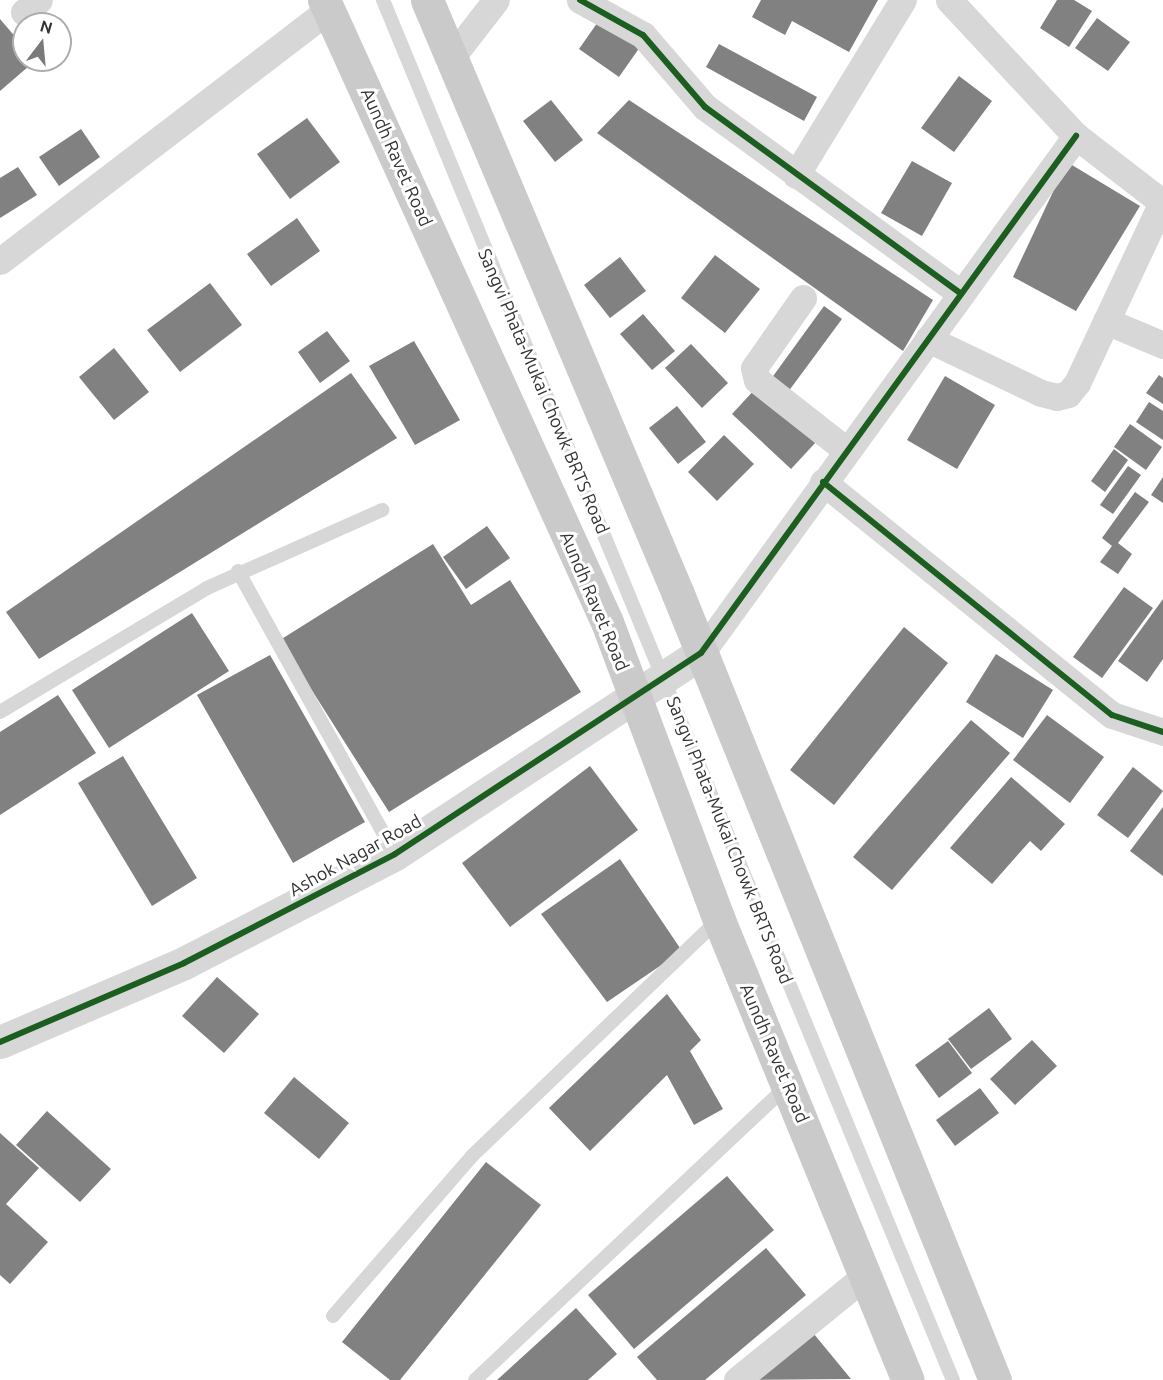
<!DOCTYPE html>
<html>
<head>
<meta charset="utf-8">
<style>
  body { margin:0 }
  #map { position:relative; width:1163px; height:1380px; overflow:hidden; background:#fff; font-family:Ubuntu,sans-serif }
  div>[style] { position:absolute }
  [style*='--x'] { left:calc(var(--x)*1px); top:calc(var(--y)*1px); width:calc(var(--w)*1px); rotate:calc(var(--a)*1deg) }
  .building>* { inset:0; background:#818181 }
  .service>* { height:14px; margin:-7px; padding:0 7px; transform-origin:7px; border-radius:7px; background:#d7d7d7 }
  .minor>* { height:27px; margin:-13.5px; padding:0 13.5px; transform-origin:13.5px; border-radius:13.5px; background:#d7d7d7 }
  .tertiary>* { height:33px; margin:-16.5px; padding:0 16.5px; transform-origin:16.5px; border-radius:16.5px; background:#d7d7d7 }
  .primary>* { height:33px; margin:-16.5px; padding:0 16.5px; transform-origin:16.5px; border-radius:16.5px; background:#cacaca }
  .cycleway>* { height:6px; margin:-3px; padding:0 3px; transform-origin:3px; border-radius:3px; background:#1b5e20 }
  span { translate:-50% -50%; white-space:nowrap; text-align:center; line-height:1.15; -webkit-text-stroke:6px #fff; paint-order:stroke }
  .street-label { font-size:18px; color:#333 }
  .north { position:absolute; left:12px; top:12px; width:60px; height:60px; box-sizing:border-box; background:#fff; border:2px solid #adadad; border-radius:50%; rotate:16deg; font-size:16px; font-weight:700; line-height:24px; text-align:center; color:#333 }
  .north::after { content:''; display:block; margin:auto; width:21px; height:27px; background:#7a7a7a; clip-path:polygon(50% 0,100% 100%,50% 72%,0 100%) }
</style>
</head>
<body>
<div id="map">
  <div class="building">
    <i style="clip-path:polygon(761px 0,878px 0,849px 52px,792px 21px,785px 35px,752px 17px)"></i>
    <i style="clip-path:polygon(1057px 0,1074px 0,1092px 11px,1069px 47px,1040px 28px)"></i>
    <i style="clip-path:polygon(1097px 18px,1130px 42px,1108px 71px,1075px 48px)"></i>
    <i style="clip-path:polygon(0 19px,24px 47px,24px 60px,36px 60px,0 91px)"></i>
    <i style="clip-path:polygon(600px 19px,640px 47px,619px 77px,579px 49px)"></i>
    <i style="clip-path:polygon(719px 44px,817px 97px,804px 121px,706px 67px)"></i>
    <i style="clip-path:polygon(959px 76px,992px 101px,954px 152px,921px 128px)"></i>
    <i style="clip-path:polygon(551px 100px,583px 140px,555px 162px,523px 121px)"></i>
    <i style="clip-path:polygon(629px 100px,933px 300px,903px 351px,597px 133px)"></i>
    <i style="clip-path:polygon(307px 118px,340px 162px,290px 199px,257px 154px)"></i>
    <i style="clip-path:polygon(81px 129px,100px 157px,59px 186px,39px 157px)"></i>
    <i style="clip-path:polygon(912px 161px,952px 183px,922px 236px,881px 213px)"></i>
    <i style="clip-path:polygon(1067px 162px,1140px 206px,1076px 311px,1013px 277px)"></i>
    <i style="clip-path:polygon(18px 167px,37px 195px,0 218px,0 178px)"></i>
    <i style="clip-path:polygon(297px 218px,320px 251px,271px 286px,247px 254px)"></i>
    <i style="clip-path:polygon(715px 255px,760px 289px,725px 333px,681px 298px)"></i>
    <i style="clip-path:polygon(620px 257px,646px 291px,610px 318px,584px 285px)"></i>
    <i style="clip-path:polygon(210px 283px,242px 325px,180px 372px,147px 330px)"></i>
    <i style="clip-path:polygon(824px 306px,842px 319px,788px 392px,771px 379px)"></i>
    <i style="clip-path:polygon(643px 314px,675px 351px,652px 370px,620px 334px)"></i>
    <i style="clip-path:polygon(327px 331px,350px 361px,320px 383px,298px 352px)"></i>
    <i style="clip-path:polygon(414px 341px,460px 420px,415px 445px,369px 366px)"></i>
    <i style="clip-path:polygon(691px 344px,728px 383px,702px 408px,665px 368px)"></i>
    <i style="clip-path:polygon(114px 348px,149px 392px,114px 420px,79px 377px)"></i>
    <i style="clip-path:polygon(351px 373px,397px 438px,39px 659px,6px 612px)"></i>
    <i style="clip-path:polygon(1159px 375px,1163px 378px,1163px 404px,1146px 393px)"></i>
    <i style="clip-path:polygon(945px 376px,995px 405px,957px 469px,907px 440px)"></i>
    <i style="clip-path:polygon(757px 387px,816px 442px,791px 469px,732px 414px)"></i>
    <i style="clip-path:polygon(1149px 402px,1163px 411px,1163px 440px,1136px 422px)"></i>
    <i style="clip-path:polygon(677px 406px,706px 442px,678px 464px,649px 428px)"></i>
    <i style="clip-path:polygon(1130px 424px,1162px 447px,1146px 470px,1114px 447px)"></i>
    <i style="clip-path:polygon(724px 435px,754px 464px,717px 501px,688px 472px)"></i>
    <i style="clip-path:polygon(1114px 449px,1128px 460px,1105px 492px,1091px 481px)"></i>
    <i style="clip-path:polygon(1128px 466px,1141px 475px,1113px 514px,1100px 505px)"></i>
    <i style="clip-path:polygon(1163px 477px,1163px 503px,1151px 495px)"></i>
    <i style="clip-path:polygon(1135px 492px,1149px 502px,1118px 543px,1132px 554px,1118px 574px,1100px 562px,1112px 546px,1102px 538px)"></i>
    <i style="clip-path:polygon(487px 526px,510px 558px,466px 589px,443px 557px)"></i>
    <i style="clip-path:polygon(433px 544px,471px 605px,510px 580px,581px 692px,389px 812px,280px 640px)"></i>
    <i style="clip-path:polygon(1124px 587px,1153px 608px,1102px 678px,1073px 657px)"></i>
    <i style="clip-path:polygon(1163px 599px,1163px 659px,1147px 682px,1118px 661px)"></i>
    <i style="clip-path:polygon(192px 613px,229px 671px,109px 748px,72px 690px)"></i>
    <i style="clip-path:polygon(904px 627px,948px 663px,834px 805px,790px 770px)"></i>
    <i style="clip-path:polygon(996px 654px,1053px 690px,1023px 738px,966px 702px)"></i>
    <i style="clip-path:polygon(270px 655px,365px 822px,293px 863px,197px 695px)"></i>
    <i style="clip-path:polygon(58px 695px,96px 753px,0 815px,0 732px)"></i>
    <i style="clip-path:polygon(1047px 715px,1104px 757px,1070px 803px,1013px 760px)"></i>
    <i style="clip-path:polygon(971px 720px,1010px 753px,892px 890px,853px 857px)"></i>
    <i style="clip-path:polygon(123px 756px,197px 878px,152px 906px,78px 783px)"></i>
    <i style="clip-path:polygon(590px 766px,638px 830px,510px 927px,462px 863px)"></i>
    <i style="clip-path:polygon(1133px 767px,1163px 791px,1128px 838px,1097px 815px)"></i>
    <i style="clip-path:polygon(1011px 777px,1065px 824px,1041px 851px,1030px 841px,992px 884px,950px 848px)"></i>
    <i style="clip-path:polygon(1163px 807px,1163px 876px,1130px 851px)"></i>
    <i style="clip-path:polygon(620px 859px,682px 951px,607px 1002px,541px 914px)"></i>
    <i style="clip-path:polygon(217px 977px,259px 1014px,224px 1053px,182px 1016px)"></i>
    <i style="clip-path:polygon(667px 994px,701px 1040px,690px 1051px,723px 1109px,694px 1125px,667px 1075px,590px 1151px,549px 1108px)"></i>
    <i style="clip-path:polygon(989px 1008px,1012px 1039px,971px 1069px,948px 1039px)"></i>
    <i style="clip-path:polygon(1032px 1040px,1057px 1066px,1015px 1105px,990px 1079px)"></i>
    <i style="clip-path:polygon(948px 1041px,972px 1073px,939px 1098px,915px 1065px)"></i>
    <i style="clip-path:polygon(294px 1077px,349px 1123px,319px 1159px,264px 1113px)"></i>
    <i style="clip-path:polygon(980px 1088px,999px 1113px,955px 1146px,936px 1120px)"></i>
    <i style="clip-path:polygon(47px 1111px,111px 1169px,80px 1202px,16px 1145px)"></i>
    <i style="clip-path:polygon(0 1133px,39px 1168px,6px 1204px,48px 1242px,10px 1284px,0 1275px)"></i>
    <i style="clip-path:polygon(486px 1162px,541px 1205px,400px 1380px,390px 1380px,342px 1342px)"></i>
    <i style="clip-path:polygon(727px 1176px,774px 1230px,634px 1349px,588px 1295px)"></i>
    <i style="clip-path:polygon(766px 1248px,806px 1295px,705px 1380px,657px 1380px,637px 1357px)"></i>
    <i style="clip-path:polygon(576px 1308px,617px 1354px,588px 1380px,497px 1380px)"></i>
    <i style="clip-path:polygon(809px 1328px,851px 1379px,747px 1380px)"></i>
  </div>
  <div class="service">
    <i style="--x:383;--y:0;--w:1493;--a:67.56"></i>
    <i style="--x:238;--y:571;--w:324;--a:61"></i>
    <i style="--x:0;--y:712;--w:241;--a:-30.9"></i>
    <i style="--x:207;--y:588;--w:192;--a:-24"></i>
    <i style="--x:333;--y:1316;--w:213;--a:-49"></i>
    <i style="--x:473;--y:1155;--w:339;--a:-43.8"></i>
    <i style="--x:475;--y:1380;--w:430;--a:-43.3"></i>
  </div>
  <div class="minor">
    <i style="--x:580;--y:0;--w:72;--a:29.1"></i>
    <i style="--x:643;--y:35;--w:95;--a:49.3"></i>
    <i style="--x:705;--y:107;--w:317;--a:36.1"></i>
    <i style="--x:949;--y:0;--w:186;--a:47"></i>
    <i style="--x:1076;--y:136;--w:110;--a:37.6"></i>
    <i style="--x:24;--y:12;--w:19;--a:-39"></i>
    <i style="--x:451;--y:58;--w:73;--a:-52.2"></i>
    <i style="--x:796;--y:175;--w:205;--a:-58.6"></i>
    <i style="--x:0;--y:261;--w:412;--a:-37.4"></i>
    <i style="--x:803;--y:298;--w:85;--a:125"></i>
    <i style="--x:754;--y:368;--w:12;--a:76"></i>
    <i style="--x:757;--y:380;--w:113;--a:38.2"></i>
    <i style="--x:1106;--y:321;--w:62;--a:22.8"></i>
    <i style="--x:928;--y:339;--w:125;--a:25.5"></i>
    <i style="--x:1041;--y:393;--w:16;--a:14"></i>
    <i style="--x:1057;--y:397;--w:11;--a:-15"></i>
    <i style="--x:1068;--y:394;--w:14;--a:-51"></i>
    <i style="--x:1077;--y:383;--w:200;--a:-64.8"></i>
    <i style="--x:823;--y:482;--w:371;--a:38.9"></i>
    <i style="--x:1112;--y:715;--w:54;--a:18.4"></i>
    <i style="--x:701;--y:653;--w:639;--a:-54.05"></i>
    <i style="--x:737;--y:1380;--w:166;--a:-39.1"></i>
  </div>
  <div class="tertiary">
    <i style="--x:0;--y:1042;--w:200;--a:-23.2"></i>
    <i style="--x:184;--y:963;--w:237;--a:-27.3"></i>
    <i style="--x:395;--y:854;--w:366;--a:-33.3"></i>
  </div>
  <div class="primary">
    <i style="--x:324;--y:0;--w:683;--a:65.54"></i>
    <i style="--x:607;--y:622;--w:318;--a:69.4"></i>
    <i style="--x:719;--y:920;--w:497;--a:67.7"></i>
    <i style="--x:427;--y:0;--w:645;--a:67.09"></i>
    <i style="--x:678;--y:594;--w:848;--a:68.04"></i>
  </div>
  <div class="cycleway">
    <i style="--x:580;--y:0;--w:72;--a:29.1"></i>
    <i style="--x:643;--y:35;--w:95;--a:49.3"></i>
    <i style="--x:705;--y:107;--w:317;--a:36.1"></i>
    <i style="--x:823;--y:482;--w:371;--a:38.9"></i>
    <i style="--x:1112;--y:715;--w:54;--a:18.4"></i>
    <i style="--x:0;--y:1042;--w:200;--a:-23.2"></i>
    <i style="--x:184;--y:963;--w:237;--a:-27.3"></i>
    <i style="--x:395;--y:854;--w:366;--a:-33.3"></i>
    <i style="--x:701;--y:653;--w:639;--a:-54.05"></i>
  </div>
  <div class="street-label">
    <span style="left:397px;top:157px;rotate:66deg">Aundh Ravet Road</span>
    <span style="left:544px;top:391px;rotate:67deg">Sangvi Phata-Mukai Chowk BRTS Road</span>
    <span style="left:595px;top:601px;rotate:67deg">Aundh Ravet Road</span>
    <span style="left:730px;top:840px;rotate:68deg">Sangvi Phata-Mukai Chowk BRTS Road</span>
    <span style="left:355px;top:855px;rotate:-29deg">Ashok Nagar Road</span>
    <span style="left:775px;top:1053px;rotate:67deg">Aundh Ravet Road</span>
  </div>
  <div class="north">N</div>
</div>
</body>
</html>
